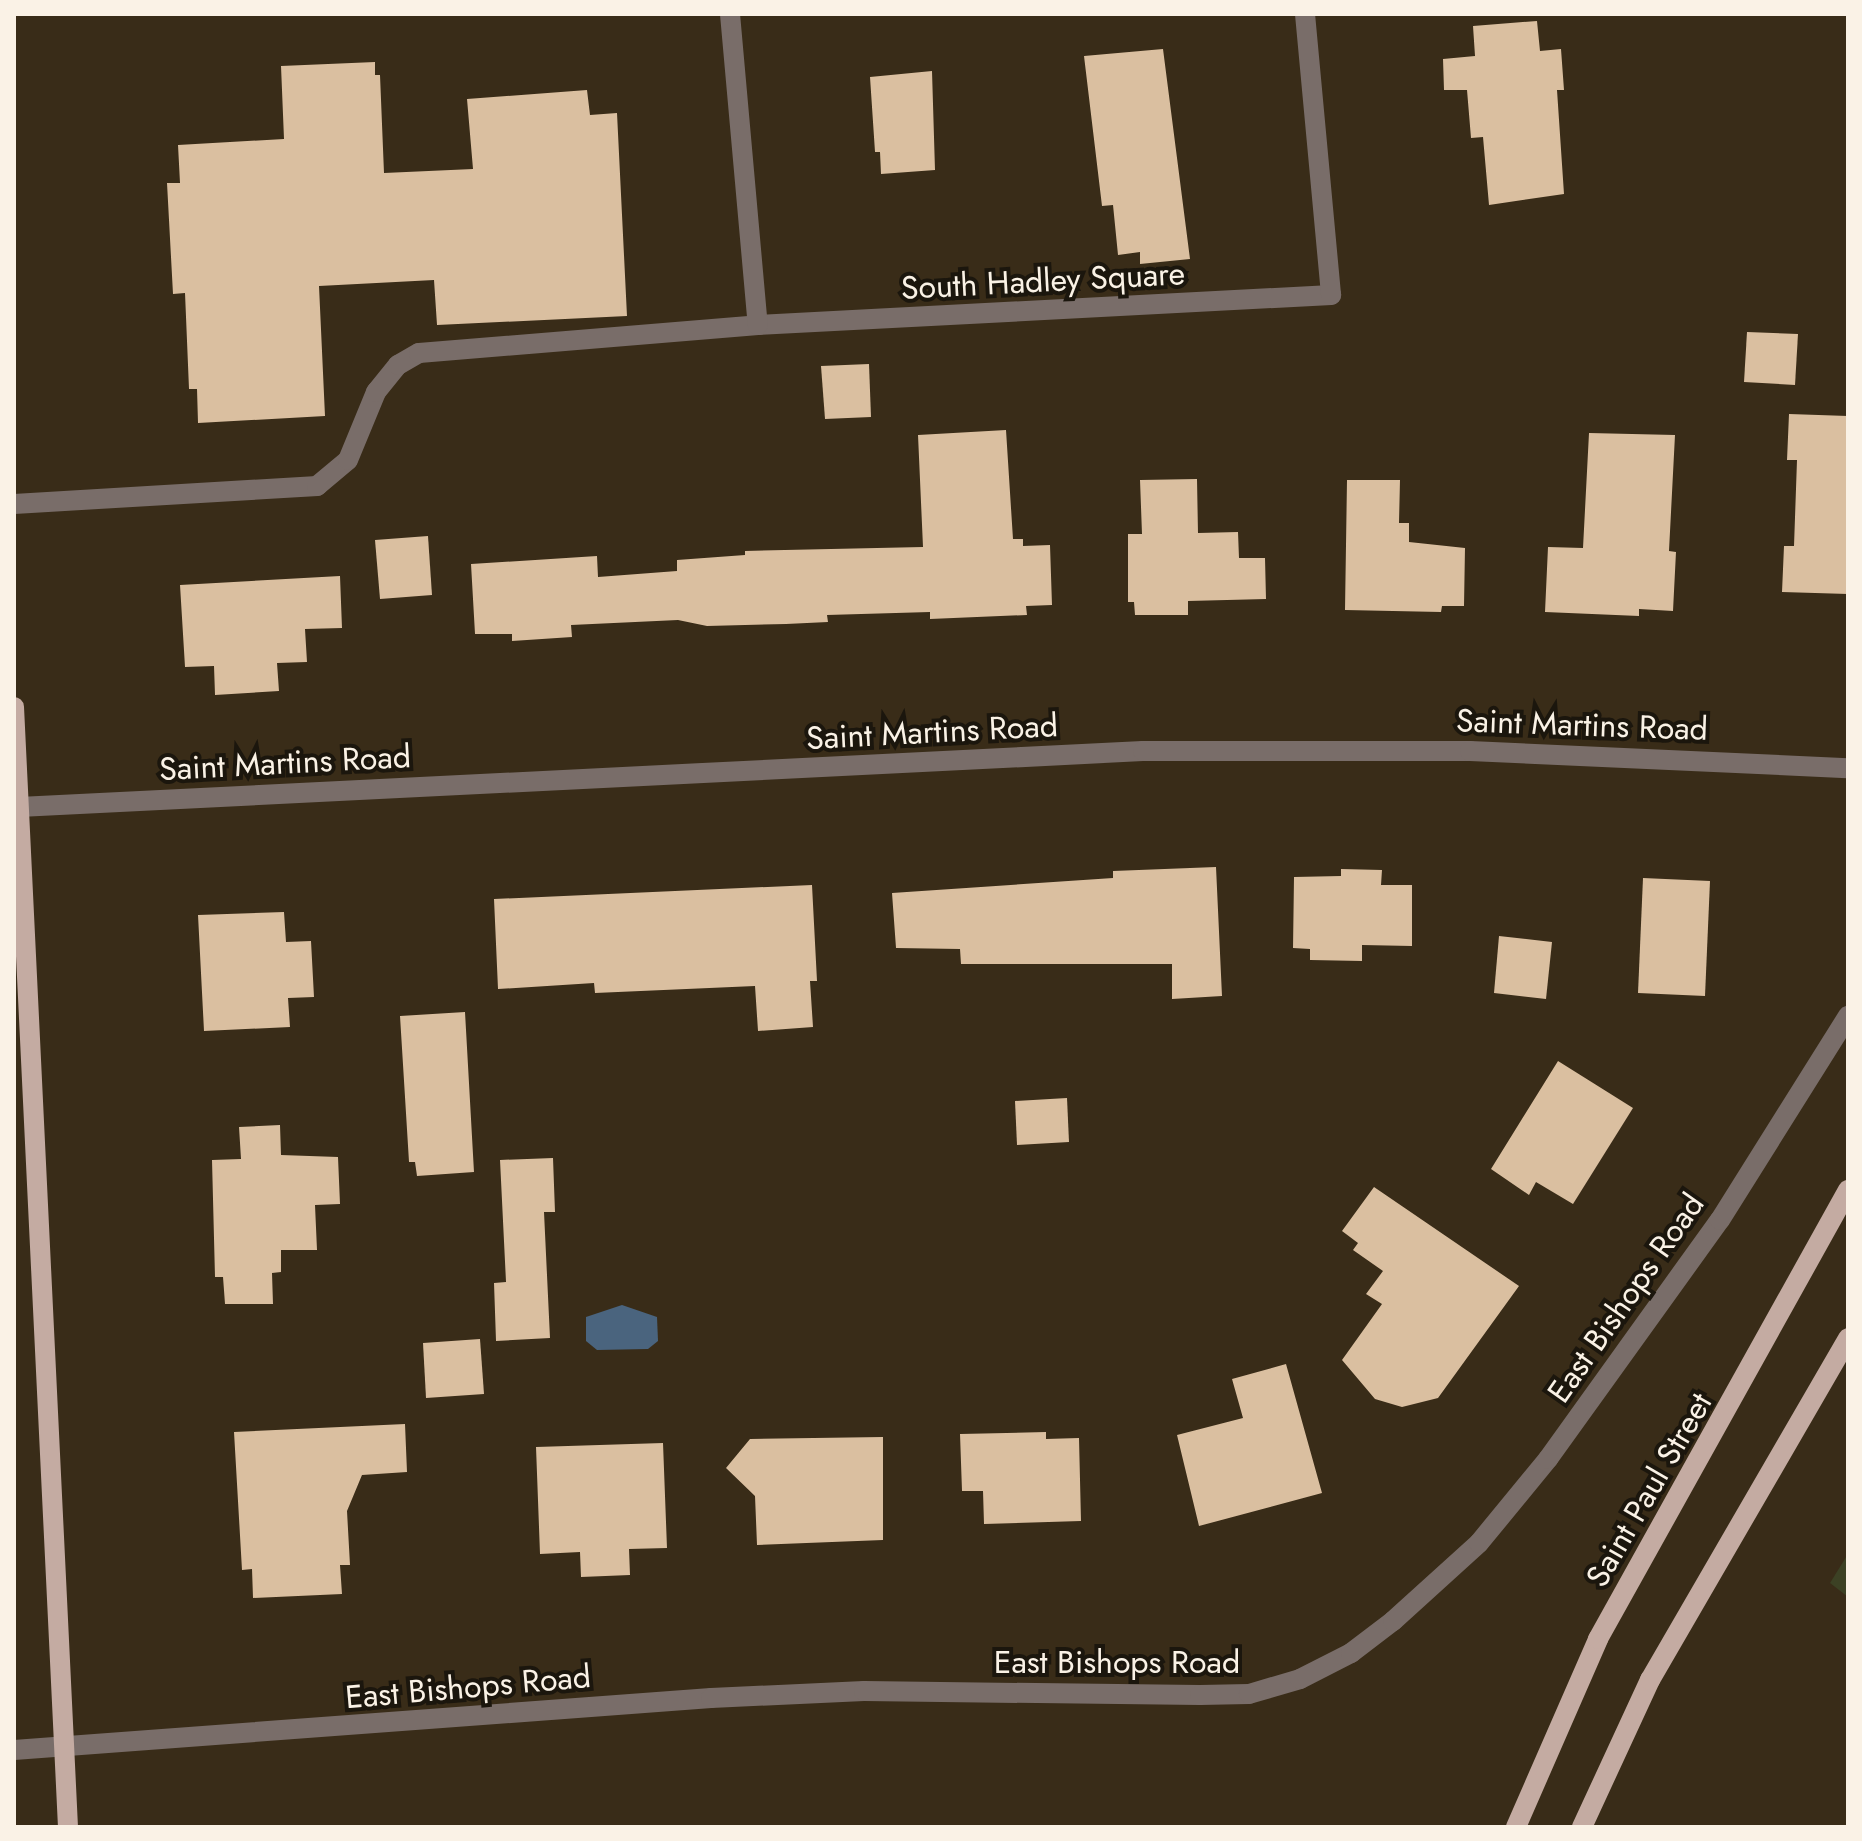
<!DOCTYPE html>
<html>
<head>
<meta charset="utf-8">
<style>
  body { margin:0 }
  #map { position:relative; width:1862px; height:1841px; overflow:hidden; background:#392c18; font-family:Jost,sans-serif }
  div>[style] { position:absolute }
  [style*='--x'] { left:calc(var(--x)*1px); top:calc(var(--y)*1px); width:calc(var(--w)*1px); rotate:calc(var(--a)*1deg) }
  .green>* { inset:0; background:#3c4124 }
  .water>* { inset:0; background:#4a647e }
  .building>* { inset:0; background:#dabfa0 }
  .lane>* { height:20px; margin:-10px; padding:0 10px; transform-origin:10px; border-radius:10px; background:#796d69 }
  .street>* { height:20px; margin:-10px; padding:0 10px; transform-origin:10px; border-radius:10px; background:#796d69 }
  .primary>* { height:20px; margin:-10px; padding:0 10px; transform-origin:10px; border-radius:10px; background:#c4aba2 }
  span { translate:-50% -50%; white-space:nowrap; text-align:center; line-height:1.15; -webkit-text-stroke:8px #1b160d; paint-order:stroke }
  .street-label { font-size:32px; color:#faf2e6 }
  .frame { position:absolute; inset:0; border:16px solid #faf2e6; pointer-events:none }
</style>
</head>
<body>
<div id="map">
  <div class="green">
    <i style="clip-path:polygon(1848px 1554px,1848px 1597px,1830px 1583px)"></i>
  </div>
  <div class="water">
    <i style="clip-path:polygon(622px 1305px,657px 1317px,658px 1341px,648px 1349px,597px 1350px,586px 1341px,586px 1317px)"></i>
  </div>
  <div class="building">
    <i style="clip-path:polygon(1537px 21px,1540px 51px,1561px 49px,1564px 90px,1557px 90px,1564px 194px,1489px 205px,1483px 137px,1471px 138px,1467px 90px,1444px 90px,1443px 59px,1475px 56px,1473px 26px)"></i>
    <i style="clip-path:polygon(1163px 49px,1190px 259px,1140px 264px,1140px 252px,1118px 255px,1113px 205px,1102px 206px,1084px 56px)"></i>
    <i style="clip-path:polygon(375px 62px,375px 75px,380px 75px,384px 173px,473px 169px,467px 99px,587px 90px,590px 115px,617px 113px,627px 316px,437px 325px,434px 280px,319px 286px,325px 416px,198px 423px,197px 389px,189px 389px,185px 293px,173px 294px,167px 183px,180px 183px,178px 145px,284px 139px,281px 66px)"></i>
    <i style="clip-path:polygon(932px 71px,935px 170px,881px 174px,880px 152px,875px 152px,870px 77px)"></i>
    <i style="clip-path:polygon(1747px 332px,1798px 334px,1795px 385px,1744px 382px)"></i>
    <i style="clip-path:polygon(869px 364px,871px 417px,825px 419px,821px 366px)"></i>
    <i style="clip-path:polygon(1789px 414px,1848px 416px,1848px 594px,1782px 592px,1784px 546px,1794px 546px,1797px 460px,1787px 460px)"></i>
    <i style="clip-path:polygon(1006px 430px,1013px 539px,1023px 539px,1023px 546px,1050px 545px,1052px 605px,1026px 606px,1027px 615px,930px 619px,930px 612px,827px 615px,828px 622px,786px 624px,707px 626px,678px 620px,571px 625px,572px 637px,512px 641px,512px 634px,475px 634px,471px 564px,597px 556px,598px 577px,677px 571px,677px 560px,745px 555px,745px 551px,923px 547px,918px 435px)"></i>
    <i style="clip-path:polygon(1589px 433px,1675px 435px,1669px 551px,1676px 552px,1673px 611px,1639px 609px,1639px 616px,1545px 612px,1548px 547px,1583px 548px)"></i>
    <i style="clip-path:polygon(1197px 479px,1198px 533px,1238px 532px,1239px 558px,1265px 558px,1266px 599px,1188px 601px,1188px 615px,1135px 615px,1134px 602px,1128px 602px,1128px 534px,1142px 534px,1140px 480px)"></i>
    <i style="clip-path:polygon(1347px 480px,1400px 480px,1399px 523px,1409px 523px,1409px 542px,1465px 548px,1464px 606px,1442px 606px,1441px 612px,1345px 610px)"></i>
    <i style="clip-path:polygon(428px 536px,432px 595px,380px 599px,375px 540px)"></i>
    <i style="clip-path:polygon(340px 576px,342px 628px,305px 629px,307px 662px,277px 663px,279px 691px,215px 695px,214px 666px,185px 667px,180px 585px)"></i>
    <i style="clip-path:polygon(1216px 867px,1222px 996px,1172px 999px,1172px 964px,961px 964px,960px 949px,896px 948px,892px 893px,1113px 878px,1113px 871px)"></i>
    <i style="clip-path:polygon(1341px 869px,1382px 870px,1381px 885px,1412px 885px,1412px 946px,1362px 945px,1362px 961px,1310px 960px,1310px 949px,1293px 948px,1294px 877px,1341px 876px)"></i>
    <i style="clip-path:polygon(1643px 878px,1710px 881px,1705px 996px,1638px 993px)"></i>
    <i style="clip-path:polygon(812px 885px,817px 981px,810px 981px,813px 1027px,758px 1031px,755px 986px,595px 993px,594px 983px,498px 989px,494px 899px)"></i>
    <i style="clip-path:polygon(284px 912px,286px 942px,311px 941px,314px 997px,288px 998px,290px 1027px,204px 1031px,198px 915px)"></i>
    <i style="clip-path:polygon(1499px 936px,1552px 942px,1546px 999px,1494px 993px)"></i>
    <i style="clip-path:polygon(465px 1012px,474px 1172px,417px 1176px,415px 1162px,409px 1162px,400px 1016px)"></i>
    <i style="clip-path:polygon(1558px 1061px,1633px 1108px,1573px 1204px,1536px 1182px,1529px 1195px,1491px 1169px)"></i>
    <i style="clip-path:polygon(1067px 1098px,1069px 1142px,1017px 1145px,1015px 1101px)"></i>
    <i style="clip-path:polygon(280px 1125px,281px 1155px,338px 1157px,340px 1204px,315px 1205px,317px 1250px,281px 1250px,281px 1272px,272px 1273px,273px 1304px,225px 1304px,223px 1277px,215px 1277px,212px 1160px,241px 1159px,239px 1127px)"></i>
    <i style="clip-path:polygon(553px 1158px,555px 1212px,544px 1212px,550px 1338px,496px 1341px,494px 1283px,506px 1282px,500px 1160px)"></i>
    <i style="clip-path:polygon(1374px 1187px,1519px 1286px,1438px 1398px,1402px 1407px,1375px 1399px,1342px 1360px,1382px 1304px,1366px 1294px,1383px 1271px,1353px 1250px,1358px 1243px,1342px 1231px)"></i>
    <i style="clip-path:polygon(480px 1339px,484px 1394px,426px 1398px,423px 1343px)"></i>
    <i style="clip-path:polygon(1286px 1364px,1322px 1493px,1199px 1526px,1177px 1435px,1243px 1418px,1232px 1379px)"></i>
    <i style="clip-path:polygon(405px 1424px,407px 1472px,362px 1475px,347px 1511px,350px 1565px,340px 1565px,342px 1594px,253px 1598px,252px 1569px,242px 1570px,234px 1432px)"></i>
    <i style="clip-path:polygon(1046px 1432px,1046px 1439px,1079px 1438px,1081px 1521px,984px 1524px,983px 1491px,962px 1491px,960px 1434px)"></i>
    <i style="clip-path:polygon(883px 1437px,883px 1540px,757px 1545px,755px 1496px,726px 1468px,750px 1439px)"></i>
    <i style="clip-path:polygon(663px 1443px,667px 1548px,629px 1549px,630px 1575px,581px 1577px,580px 1552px,540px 1554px,536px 1447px)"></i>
  </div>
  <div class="lane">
    <i style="--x:14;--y:504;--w:304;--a:-3.4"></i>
    <i style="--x:317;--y:486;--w:40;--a:-40"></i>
    <i style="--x:348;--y:460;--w:74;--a:-67.6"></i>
    <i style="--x:376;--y:392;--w:35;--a:-51"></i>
    <i style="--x:398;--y:365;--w:24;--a:-30"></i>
    <i style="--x:419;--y:353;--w:340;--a:-4.7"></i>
    <i style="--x:758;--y:325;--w:574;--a:-3"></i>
  </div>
  <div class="street">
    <i style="--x:730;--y:14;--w:312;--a:84.9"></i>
    <i style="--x:1305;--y:14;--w:282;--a:84.7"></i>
    <i style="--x:19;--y:807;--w:1125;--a:-2.85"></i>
    <i style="--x:1143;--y:751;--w:327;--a:0"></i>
    <i style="--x:1470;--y:751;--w:378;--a:2.6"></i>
    <i style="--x:14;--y:1750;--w:699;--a:-4.27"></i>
    <i style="--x:711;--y:1698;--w:153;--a:-2.6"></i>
    <i style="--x:864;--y:1691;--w:336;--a:0.7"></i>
    <i style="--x:1200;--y:1695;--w:49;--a:-1.2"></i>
    <i style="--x:1249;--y:1694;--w:53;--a:-16.4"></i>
    <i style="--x:1300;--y:1679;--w:57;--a:-27"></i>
    <i style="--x:1351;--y:1653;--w:53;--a:-37.3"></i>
    <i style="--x:1393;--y:1621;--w:116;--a:-42.2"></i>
    <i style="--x:1479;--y:1543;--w:109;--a:-50.6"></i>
    <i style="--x:1548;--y:1459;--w:294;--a:-54.3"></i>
    <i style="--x:1720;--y:1220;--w:241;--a:-57.9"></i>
  </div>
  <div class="primary">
    <i style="--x:14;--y:707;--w:1121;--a:87.24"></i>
    <i style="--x:1516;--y:1827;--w:205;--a:-66.4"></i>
    <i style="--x:1598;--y:1639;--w:514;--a:-60.89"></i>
    <i style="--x:1582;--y:1827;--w:162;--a:-65.2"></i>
    <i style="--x:1650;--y:1680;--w:395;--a:-59.9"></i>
  </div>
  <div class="street-label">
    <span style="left:1043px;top:281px;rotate:-3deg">South Hadley Square</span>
    <span style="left:1582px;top:725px;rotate:2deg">Saint Martins Road</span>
    <span style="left:932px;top:732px;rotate:-3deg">Saint Martins Road</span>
    <span style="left:285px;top:763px;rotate:-3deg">Saint Martins Road</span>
    <span style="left:1626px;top:1298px;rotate:-55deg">East Bishops Road</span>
    <span style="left:1649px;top:1490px;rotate:-60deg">Saint Paul Street</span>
    <span style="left:1117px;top:1662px">East Bishops Road</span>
    <span style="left:468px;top:1687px;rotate:-5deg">East Bishops Road</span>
  </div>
  <div class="frame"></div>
</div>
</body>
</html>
